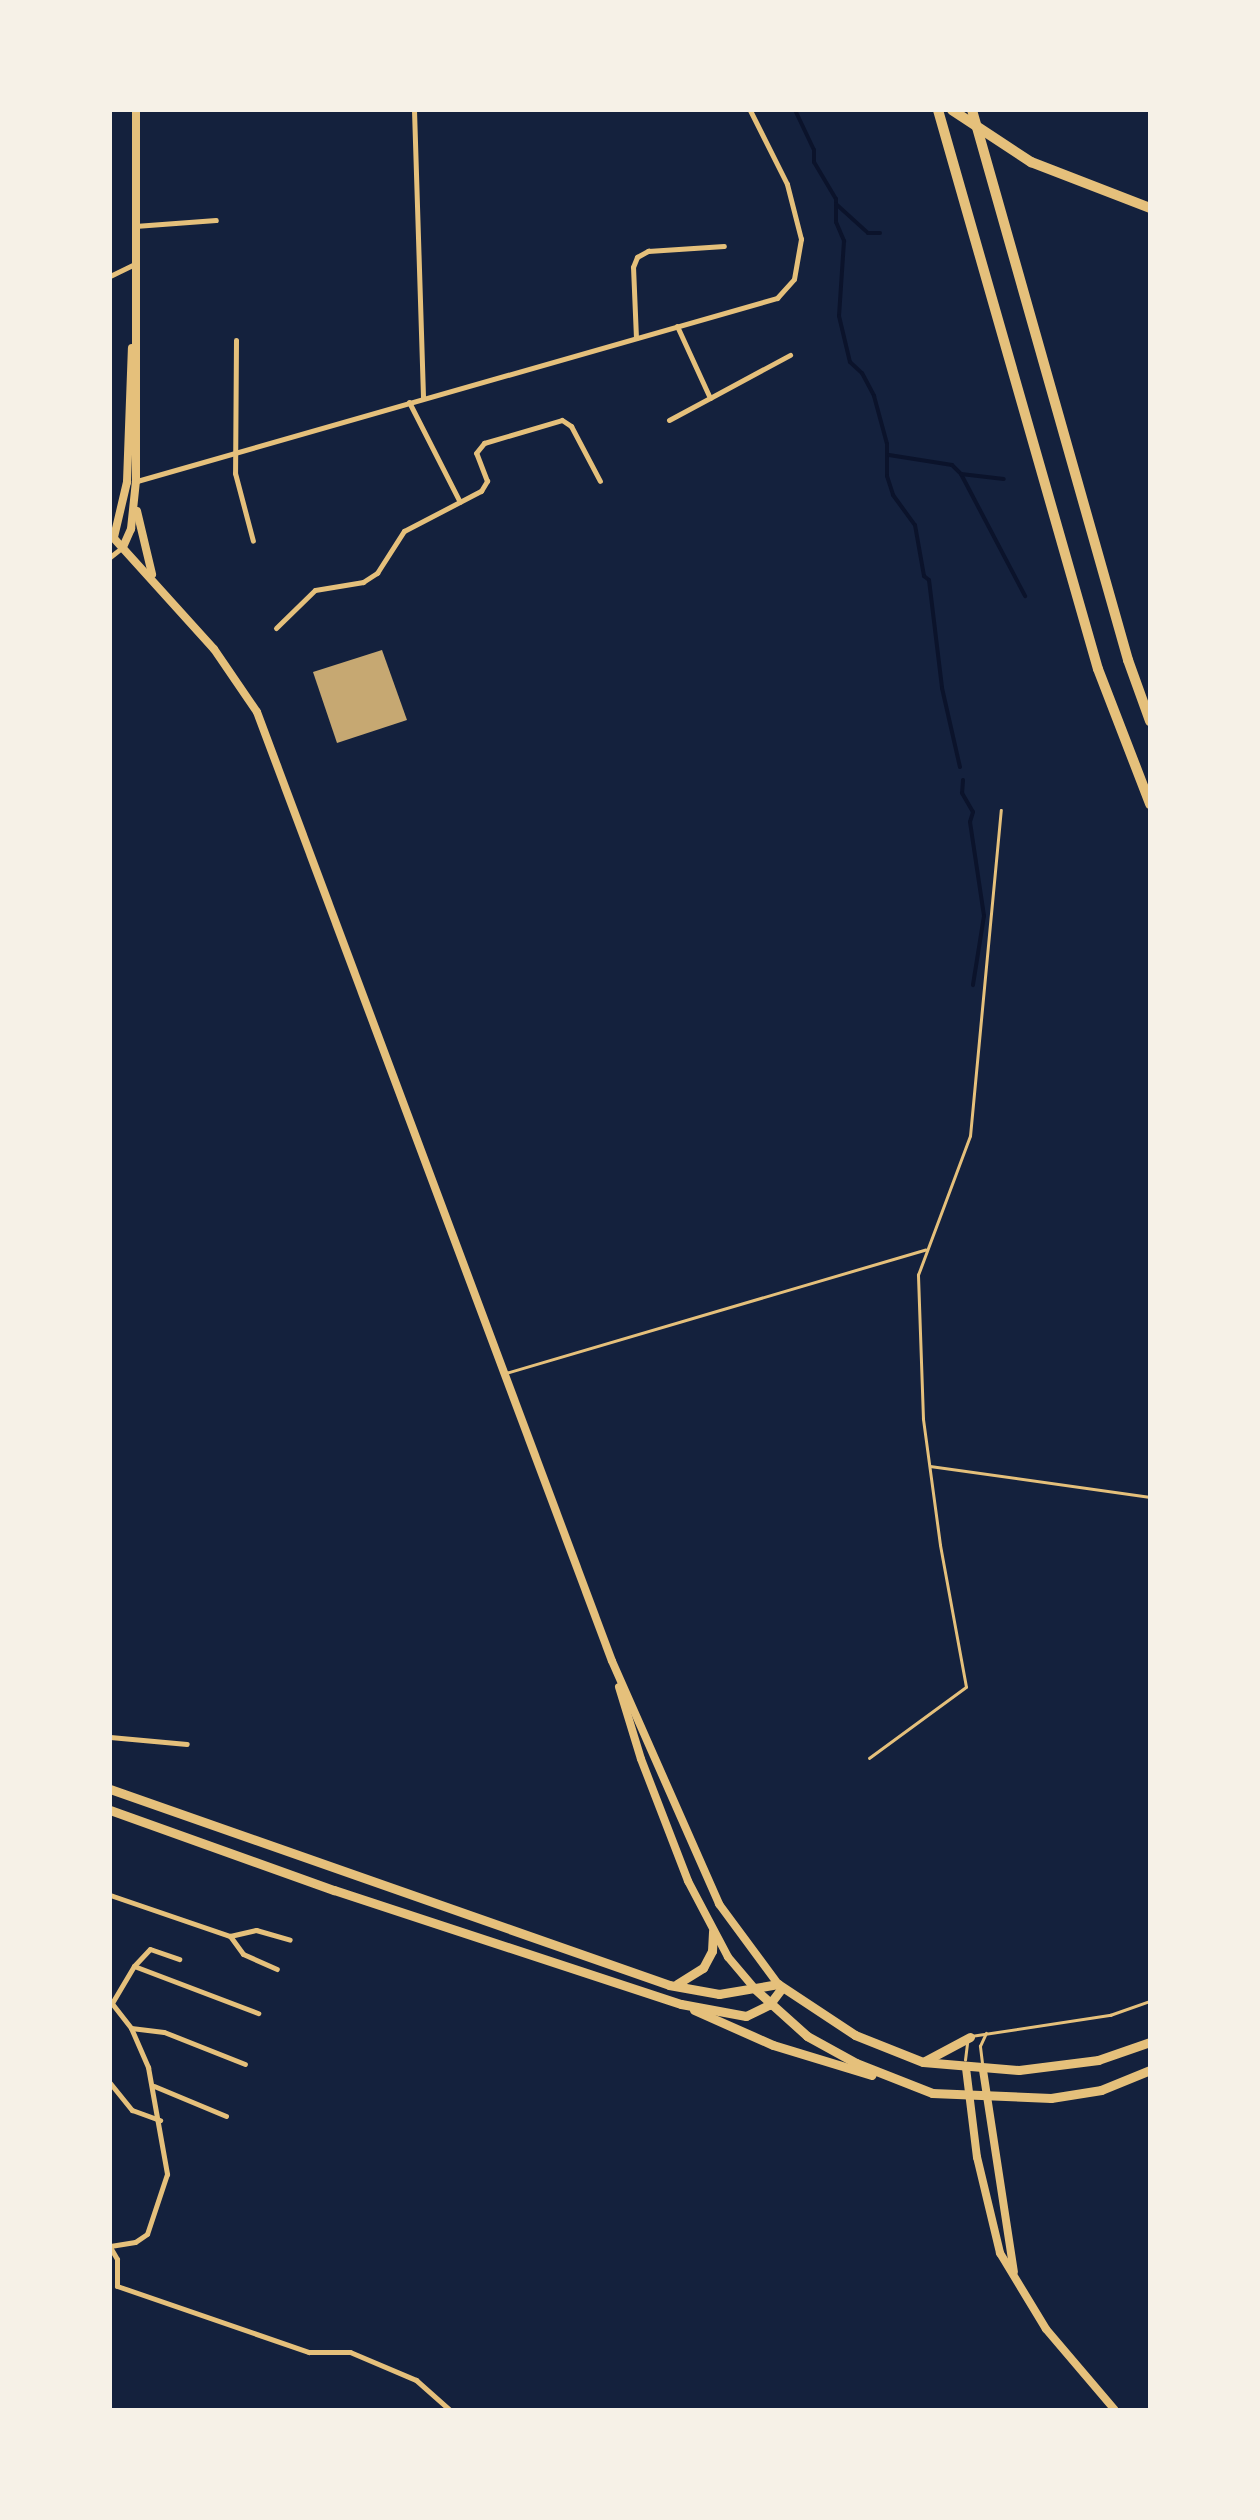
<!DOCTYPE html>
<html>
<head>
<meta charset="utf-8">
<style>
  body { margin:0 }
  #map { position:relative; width:1260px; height:2520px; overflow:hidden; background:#14213d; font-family:Manrope,sans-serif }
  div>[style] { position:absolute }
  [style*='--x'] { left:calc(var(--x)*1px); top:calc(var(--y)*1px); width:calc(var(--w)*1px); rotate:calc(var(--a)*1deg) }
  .stream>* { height:4px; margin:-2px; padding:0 2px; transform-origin:2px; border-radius:2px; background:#0b132b }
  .building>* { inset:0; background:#c6a872 }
  .service>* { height:2.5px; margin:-1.25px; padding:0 1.25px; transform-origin:1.25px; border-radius:1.25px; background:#e5c07b }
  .minor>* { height:5px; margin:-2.5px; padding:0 2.5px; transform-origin:2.5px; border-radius:2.5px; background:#e5c07b }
  .secondary>* { height:8px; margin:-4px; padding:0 4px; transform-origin:4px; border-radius:4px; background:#e5c07b }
  .primary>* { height:9px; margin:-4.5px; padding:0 4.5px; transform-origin:4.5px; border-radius:4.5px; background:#e5c07b }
  .motorway>* { height:10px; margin:-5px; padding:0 5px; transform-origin:5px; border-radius:5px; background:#e5c07b }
  span { translate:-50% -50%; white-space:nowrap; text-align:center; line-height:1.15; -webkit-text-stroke:8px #f6f1e7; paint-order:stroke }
  .frame { position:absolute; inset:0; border:112px solid #f6f1e7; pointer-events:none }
</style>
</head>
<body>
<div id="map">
  <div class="stream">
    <i style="--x:795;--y:110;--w:44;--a:64.6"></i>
    <i style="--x:814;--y:150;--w:12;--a:90"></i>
    <i style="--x:814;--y:162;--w:43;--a:59.3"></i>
    <i style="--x:836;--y:199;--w:23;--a:90"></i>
    <i style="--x:836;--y:222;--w:21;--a:67"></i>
    <i style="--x:844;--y:241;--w:75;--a:93.8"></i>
    <i style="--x:839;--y:316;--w:47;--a:76.6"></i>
    <i style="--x:850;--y:362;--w:16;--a:43"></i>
    <i style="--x:862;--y:373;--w:26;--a:62"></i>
    <i style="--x:874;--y:396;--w:50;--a:74.8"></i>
    <i style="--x:887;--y:444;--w:32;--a:90"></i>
    <i style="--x:887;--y:476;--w:20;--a:72"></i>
    <i style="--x:893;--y:495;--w:37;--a:54"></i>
    <i style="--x:915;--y:525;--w:52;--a:80"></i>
    <i style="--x:924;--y:576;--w:6;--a:39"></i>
    <i style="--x:929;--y:580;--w:109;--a:83.1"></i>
    <i style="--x:942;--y:688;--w:81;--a:77.2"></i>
    <i style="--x:836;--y:204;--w:43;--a:42.2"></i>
    <i style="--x:868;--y:233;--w:12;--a:0"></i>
    <i style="--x:889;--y:455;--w:64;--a:9"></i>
    <i style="--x:952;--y:465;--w:13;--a:45"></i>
    <i style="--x:961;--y:474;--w:138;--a:62.3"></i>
    <i style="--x:961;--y:474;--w:43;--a:6.6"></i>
    <i style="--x:963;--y:780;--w:13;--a:94"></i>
    <i style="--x:962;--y:793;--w:22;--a:60"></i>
    <i style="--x:973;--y:812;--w:10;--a:107"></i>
    <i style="--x:970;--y:822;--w:95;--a:81.5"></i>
    <i style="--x:984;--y:916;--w:70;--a:99.1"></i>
  </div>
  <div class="building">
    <i style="clip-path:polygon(382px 650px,407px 720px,337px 743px,313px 672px)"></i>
  </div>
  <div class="service">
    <i style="--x:506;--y:1373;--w:437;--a:-16.4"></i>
    <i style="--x:930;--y:1466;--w:222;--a:8"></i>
    <i style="--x:869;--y:1758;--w:120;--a:-36.2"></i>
    <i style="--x:966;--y:1687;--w:144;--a:-100.4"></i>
    <i style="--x:940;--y:1545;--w:127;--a:-97.7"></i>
    <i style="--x:923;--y:1419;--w:144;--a:-92"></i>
    <i style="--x:918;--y:1275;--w:148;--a:-69.5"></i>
    <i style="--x:970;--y:1136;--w:327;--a:-84.6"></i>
    <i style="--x:971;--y:2036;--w:141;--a:-8.6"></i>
    <i style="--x:1110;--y:2015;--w:42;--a:-19.3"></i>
    <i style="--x:965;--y:2060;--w:17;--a:-83"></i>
    <i style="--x:982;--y:2063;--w:17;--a:-97"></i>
    <i style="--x:980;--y:2046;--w:14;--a:-65"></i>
  </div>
  <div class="minor">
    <i style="--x:414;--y:110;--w:288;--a:88.2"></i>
    <i style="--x:135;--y:226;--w:81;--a:-4.2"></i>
    <i style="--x:110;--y:276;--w:28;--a:-26"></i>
    <i style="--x:677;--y:326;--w:79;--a:65.4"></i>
    <i style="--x:710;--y:398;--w:91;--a:-28.3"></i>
    <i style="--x:636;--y:338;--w:71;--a:-92.4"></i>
    <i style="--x:633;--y:267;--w:11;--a:-68"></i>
    <i style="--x:637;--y:257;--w:13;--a:-29"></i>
    <i style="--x:648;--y:251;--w:76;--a:-3.8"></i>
    <i style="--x:236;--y:340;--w:133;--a:90.4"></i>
    <i style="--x:235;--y:473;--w:70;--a:75.2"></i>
    <i style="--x:409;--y:402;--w:112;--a:63"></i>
    <i style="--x:669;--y:420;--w:47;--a:-28.2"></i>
    <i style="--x:137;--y:481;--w:666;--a:-15.96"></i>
    <i style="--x:777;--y:298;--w:25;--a:-48"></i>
    <i style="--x:794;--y:279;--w:41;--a:-80.1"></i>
    <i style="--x:801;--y:239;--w:57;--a:-104.3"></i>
    <i style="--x:787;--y:184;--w:83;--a:-116.6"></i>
    <i style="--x:110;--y:557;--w:16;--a:-38"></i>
    <i style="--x:276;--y:628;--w:54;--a:-44.3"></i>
    <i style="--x:315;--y:590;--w:49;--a:-9.5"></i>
    <i style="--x:363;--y:582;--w:17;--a:-33"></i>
    <i style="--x:377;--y:573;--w:50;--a:-57.3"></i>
    <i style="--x:404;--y:531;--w:87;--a:-27.5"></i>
    <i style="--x:481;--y:491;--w:12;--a:-59"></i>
    <i style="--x:487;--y:481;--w:30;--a:-111"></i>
    <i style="--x:476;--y:453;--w:13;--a:-51"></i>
    <i style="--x:484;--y:443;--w:81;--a:-16.4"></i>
    <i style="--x:562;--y:420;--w:11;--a:34"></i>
    <i style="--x:571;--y:426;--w:62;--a:62.2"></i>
    <i style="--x:110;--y:1737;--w:77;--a:5.2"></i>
    <i style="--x:110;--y:1895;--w:127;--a:18.9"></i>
    <i style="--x:230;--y:1936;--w:27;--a:-13"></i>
    <i style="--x:256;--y:1930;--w:35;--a:16"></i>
    <i style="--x:230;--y:1936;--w:22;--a:54"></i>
    <i style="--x:243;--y:1954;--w:37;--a:24"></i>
    <i style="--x:134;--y:1966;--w:23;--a:-47"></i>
    <i style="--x:150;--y:1949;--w:31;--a:19"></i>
    <i style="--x:110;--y:2001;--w:34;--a:52"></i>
    <i style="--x:131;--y:2028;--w:43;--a:66.4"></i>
    <i style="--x:148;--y:2067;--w:109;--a:79.9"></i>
    <i style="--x:167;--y:2174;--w:63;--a:108.4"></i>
    <i style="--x:147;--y:2234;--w:14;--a:146"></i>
    <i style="--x:135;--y:2242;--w:25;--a:171"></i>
    <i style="--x:112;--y:2003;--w:43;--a:-59.3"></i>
    <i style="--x:134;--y:1966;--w:133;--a:20.8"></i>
    <i style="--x:131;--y:2028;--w:33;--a:7"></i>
    <i style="--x:164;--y:2032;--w:87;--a:21.6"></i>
    <i style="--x:110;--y:2083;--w:35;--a:51"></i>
    <i style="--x:132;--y:2110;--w:30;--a:20"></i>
    <i style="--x:154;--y:2086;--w:78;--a:22.6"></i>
    <i style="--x:110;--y:2247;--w:14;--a:60"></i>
    <i style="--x:117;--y:2259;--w:27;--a:90"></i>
    <i style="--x:117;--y:2286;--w:203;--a:19"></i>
    <i style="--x:309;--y:2352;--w:41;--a:0"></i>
    <i style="--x:350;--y:2352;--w:72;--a:23"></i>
    <i style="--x:416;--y:2380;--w:45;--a:41.4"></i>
  </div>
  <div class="secondary">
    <i style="--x:137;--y:511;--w:65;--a:76.6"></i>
    <i style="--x:110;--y:534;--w:155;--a:47.9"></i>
    <i style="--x:214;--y:649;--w:76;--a:55.7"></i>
    <i style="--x:257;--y:712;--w:1013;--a:69.49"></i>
    <i style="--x:612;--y:1661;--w:266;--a:66.2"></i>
    <i style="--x:719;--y:1904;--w:99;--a:53.6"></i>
    <i style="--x:114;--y:537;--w:57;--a:-76.7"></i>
    <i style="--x:127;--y:482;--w:134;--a:-87.9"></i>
    <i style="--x:123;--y:547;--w:20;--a:-66"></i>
    <i style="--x:131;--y:529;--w:48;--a:-84.1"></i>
    <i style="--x:136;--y:481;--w:371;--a:-90"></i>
    <i style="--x:619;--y:1687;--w:75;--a:73"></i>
    <i style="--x:641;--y:1759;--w:131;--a:68.9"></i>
    <i style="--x:688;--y:1881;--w:86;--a:62.2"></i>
    <i style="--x:728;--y:1957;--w:43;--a:49.7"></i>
    <i style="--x:966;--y:2068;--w:90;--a:83"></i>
    <i style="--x:977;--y:2157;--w:99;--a:76.5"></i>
    <i style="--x:1000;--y:2253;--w:89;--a:58.8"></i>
    <i style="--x:1046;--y:2329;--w:106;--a:49.6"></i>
    <i style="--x:983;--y:2070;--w:204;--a:81.3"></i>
  </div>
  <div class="primary">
    <i style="--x:110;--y:1789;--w:592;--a:19.32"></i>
    <i style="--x:669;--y:1985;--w:51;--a:10.2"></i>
    <i style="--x:719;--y:1994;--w:60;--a:-9.6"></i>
    <i style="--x:778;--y:1984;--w:92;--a:33.5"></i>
    <i style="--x:855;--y:2035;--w:73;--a:21.7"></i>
    <i style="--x:923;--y:2062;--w:96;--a:4.8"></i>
    <i style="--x:1019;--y:2070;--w:80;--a:-7.2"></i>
    <i style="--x:1098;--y:2060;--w:55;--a:-19.1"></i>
    <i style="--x:110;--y:1810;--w:238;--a:19.7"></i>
    <i style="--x:334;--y:1890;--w:365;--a:18.2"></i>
    <i style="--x:681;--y:2004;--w:66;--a:10.5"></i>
    <i style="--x:746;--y:2016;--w:25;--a:-26"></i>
    <i style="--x:769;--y:2005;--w:21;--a:-53"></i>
    <i style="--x:677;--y:1984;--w:31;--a:-32"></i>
    <i style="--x:703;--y:1968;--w:19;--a:-62"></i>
    <i style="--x:712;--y:1951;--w:20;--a:-87"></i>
    <i style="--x:756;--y:1990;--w:69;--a:42"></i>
    <i style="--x:807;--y:2036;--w:56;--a:28.9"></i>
    <i style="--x:856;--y:2063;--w:82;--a:21.5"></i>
    <i style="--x:932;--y:2093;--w:119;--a:2.4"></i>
    <i style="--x:1051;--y:2098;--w:51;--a:-9.1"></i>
    <i style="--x:1101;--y:2090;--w:53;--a:-22.2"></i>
    <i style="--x:694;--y:2010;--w:86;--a:23.9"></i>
    <i style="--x:773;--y:2045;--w:103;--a:16.9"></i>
    <i style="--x:925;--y:2061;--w:51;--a:-28.1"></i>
  </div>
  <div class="motorway">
    <i style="--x:938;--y:110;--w:581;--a:74.03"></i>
    <i style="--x:1098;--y:669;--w:145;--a:68.9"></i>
    <i style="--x:952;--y:110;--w:95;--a:33.4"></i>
    <i style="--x:1031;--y:162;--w:128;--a:21.1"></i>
    <i style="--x:972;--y:110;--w:572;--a:74.16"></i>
    <i style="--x:1128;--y:660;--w:65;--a:70.2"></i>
  </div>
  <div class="frame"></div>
</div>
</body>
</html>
